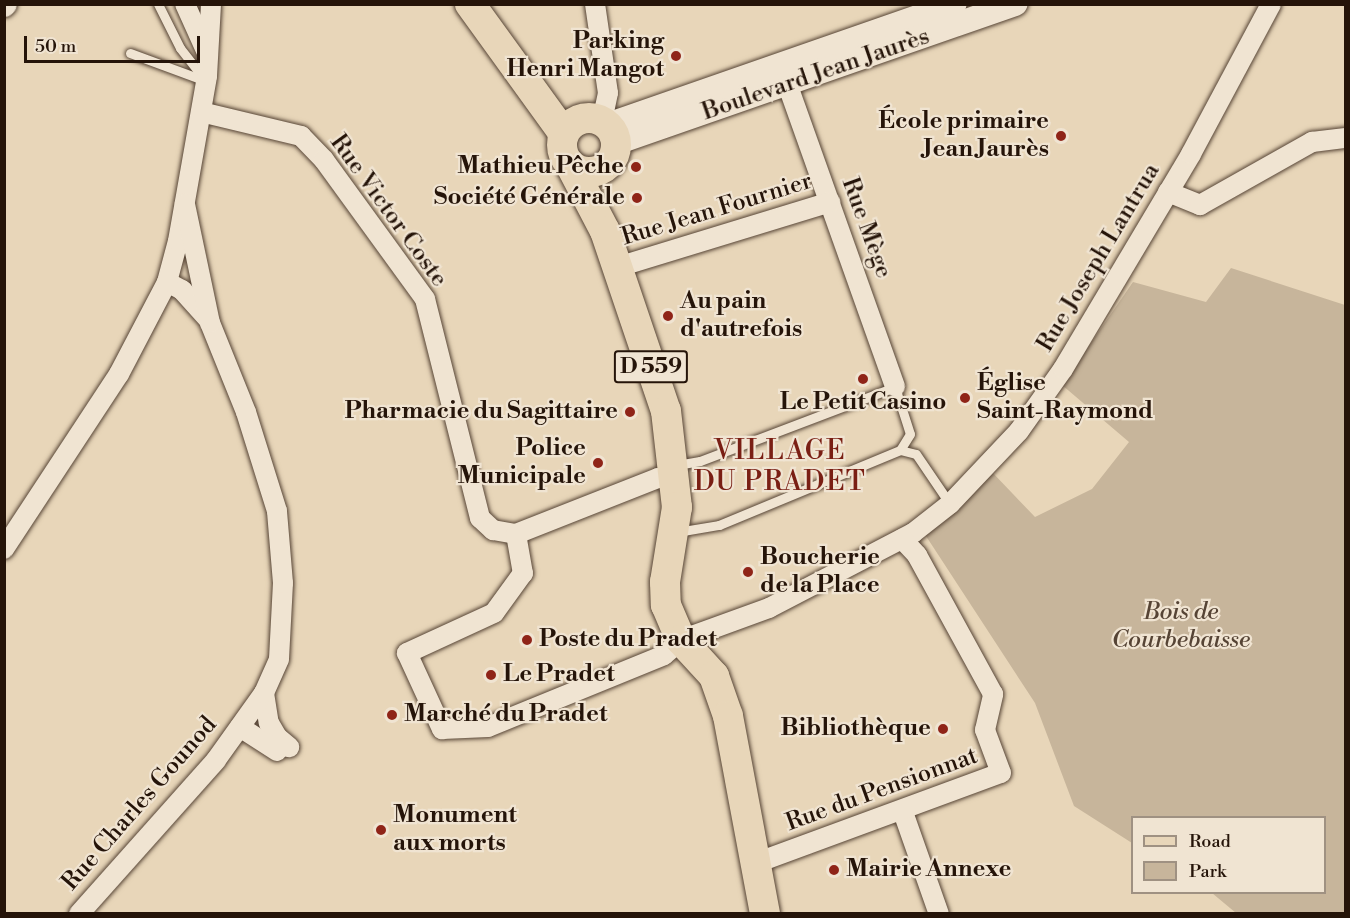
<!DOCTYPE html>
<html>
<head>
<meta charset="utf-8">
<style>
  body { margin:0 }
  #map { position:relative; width:1350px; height:918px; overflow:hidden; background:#e8d6b9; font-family:"Libre Bodoni",serif }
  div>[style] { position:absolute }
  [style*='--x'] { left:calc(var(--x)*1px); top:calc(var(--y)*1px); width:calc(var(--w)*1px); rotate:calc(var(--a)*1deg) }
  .green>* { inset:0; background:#c7b59b }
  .roads { filter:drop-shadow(0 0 2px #564435) drop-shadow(0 0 2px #564435) }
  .service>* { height:9px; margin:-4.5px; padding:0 4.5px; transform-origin:4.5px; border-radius:4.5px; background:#f0e4d2 }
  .minor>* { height:20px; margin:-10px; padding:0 10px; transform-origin:10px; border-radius:10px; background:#f0e4d2 }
  .tertiary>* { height:24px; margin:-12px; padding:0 12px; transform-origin:12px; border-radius:12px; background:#f0e4d2 }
  .primary>* { height:30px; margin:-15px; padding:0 15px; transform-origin:15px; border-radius:15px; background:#e8d6b9 }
  .primary>.ring { margin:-15px; padding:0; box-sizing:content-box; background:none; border:30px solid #e8d6b9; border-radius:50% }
  .dots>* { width:16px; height:16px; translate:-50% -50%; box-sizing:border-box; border:3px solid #f0e4d2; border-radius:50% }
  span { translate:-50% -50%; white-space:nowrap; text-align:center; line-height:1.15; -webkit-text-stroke:4.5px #f0e4d2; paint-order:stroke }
  .shield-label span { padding:2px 4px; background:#f0e4d2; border:2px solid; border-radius:4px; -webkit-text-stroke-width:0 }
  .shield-label { font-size:22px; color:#251409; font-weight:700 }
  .poi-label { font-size:24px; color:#251409; font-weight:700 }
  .right { translate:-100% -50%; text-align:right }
  .left { translate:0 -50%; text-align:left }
  .street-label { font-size:24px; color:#251409 }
  .park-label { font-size:24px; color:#564435; font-style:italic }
  .quarter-label { font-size:27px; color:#7a1f14; letter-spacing:1.5px }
  .frame { position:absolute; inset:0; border:6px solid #251409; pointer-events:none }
  .legend { position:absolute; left:1131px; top:816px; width:195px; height:78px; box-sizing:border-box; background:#f0e4d2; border:2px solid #9f9182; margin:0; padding:8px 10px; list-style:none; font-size:18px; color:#251409 }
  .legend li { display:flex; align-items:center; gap:12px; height:30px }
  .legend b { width:30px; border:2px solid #9f9182 }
  .scale { position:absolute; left:24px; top:36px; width:176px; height:27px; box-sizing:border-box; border:3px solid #251409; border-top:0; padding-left:8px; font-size:18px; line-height:21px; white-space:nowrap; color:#251409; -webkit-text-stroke:4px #f0e4d2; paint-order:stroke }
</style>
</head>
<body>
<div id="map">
  <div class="green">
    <i style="clip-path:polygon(1231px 268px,1345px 305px,1345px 913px,1236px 913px,1212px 893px,1324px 892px,1324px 818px,1132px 818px,1132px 843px,1074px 806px,1035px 703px,924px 533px,991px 471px,1035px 517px,1092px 489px,1129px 442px,1062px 385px,1133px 282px,1206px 302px)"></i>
  </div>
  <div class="roads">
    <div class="service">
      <i style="--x:158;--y:4;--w:49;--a:63.4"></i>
      <i style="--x:180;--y:48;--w:39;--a:52"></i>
      <i style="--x:130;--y:53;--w:78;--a:20.3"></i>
      <i style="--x:677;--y:465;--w:23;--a:-10"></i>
      <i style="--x:700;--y:461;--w:209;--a:-20.8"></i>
      <i style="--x:895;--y:387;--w:49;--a:72.3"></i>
      <i style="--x:910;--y:434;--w:19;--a:122"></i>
      <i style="--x:677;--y:532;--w:43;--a:-9.5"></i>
      <i style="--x:719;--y:525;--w:196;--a:-22.5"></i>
      <i style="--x:900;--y:450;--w:16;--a:14"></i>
      <i style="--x:916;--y:454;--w:60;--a:55.8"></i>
    </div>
    <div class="minor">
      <i style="--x:185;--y:4;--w:56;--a:65.7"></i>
      <i style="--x:595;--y:4;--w:90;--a:81.7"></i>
      <i style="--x:608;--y:93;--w:30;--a:102"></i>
      <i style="--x:788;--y:86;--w:319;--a:70.4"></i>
      <i style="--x:201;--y:112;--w:103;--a:13.5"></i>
      <i style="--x:301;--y:136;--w:33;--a:46"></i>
      <i style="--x:324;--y:160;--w:172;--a:54"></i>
      <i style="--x:425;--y:299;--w:226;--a:75.9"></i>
      <i style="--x:480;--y:518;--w:18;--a:43"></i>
      <i style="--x:493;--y:530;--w:23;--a:10"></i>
      <i style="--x:1168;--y:192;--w:35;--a:22"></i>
      <i style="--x:1200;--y:205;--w:129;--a:-29.4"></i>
      <i style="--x:1312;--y:142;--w:34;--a:-7"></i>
      <i style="--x:618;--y:267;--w:222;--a:-17"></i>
      <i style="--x:167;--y:282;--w:17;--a:28"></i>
      <i style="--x:182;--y:290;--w:38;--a:48"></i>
      <i style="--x:676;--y:478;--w:18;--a:180"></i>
      <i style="--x:658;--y:478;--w:153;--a:158.5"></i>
      <i style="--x:516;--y:534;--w:40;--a:80"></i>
      <i style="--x:523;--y:573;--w:49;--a:125.9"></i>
      <i style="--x:494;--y:613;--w:96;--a:155.3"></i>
      <i style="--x:407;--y:653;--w:84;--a:65.3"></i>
      <i style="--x:442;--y:729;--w:46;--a:-2.5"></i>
      <i style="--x:488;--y:727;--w:190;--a:-22.2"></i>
      <i style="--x:664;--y:655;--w:23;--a:-41"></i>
      <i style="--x:681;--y:640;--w:94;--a:-20"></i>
      <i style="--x:769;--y:608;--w:162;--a:-27.5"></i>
      <i style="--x:913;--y:533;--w:47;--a:-38.1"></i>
      <i style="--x:950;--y:504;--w:100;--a:-46.6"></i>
      <i style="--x:1019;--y:431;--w:76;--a:-54.6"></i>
      <i style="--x:1063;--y:369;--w:250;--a:-59.2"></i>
      <i style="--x:1191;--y:154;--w:170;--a:-61.9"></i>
      <i style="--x:4;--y:549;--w:209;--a:-56.7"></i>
      <i style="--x:119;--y:374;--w:104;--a:-62.4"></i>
      <i style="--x:167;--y:282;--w:42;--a:-75"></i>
      <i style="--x:178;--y:241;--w:168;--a:-80"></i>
      <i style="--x:207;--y:76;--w:72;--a:-86.8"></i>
      <i style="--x:264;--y:693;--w:30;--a:81"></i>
      <i style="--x:269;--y:723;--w:16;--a:60"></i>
      <i style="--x:277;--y:737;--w:16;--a:40"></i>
      <i style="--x:240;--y:727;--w:44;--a:33"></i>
      <i style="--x:903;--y:812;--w:108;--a:70.6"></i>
      <i style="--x:756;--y:863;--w:261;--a:-20.2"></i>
      <i style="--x:1001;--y:773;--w:46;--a:-110.4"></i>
      <i style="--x:985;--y:730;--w:37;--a:-77"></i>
      <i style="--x:993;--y:694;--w:158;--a:-118.7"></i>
      <i style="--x:917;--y:555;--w:22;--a:-133"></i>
      <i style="--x:79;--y:914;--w:206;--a:-48.3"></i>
      <i style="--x:216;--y:760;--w:82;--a:-54.4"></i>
      <i style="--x:264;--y:693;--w:37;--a:-66"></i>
      <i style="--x:279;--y:659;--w:76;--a:-87"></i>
      <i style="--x:283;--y:583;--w:72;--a:-94.8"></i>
      <i style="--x:277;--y:511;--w:104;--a:-107.4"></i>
      <i style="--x:246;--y:412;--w:96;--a:-112"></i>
      <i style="--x:210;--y:323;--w:122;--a:-101.9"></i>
    </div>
    <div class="tertiary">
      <i style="--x:4;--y:5;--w:1;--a:-45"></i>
      <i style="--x:607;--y:125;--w:368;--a:-19.2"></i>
      <i style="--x:616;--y:143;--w:423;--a:-19.2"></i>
    </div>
    <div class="primary">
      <i style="--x:470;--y:4;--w:160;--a:54.1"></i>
      <i class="ring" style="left:562px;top:118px;width:24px;height:24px"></i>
      <i style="--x:571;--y:166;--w:73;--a:62.4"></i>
      <i style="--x:605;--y:231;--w:190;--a:71.3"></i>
      <i style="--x:666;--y:411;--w:97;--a:83.5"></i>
      <i style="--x:677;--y:507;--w:76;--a:99.1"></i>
      <i style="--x:665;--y:582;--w:23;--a:88"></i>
      <i style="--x:666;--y:605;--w:38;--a:67"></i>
      <i style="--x:681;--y:640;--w:49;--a:47.5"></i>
      <i style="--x:714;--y:676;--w:42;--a:70.7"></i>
      <i style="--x:728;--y:716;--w:201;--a:79.4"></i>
    </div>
  </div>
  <div class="dots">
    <i style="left:676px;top:56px;background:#8f2418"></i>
    <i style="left:1061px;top:136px;background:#8f2418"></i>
    <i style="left:636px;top:167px;background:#8f2418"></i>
    <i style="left:637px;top:198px;background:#8f2418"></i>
    <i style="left:668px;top:316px;background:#8f2418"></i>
    <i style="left:863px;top:379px;background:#8f2418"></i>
    <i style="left:965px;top:398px;background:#8f2418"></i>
    <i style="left:630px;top:412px;background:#8f2418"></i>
    <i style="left:598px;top:463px;background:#8f2418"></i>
    <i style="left:748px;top:572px;background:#8f2418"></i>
    <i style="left:527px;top:640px;background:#8f2418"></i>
    <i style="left:491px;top:675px;background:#8f2418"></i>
    <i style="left:392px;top:715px;background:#8f2418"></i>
    <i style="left:943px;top:729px;background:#8f2418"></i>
    <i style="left:381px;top:830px;background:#8f2418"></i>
    <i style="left:834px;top:870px;background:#8f2418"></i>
  </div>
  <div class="shield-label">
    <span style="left:651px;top:367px">D 559</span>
  </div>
  <div class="poi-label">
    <span class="right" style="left:664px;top:56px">Parking<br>Henri Mangot</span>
    <span class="right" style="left:1049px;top:136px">École primaire<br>Jean Jaurès</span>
    <span class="right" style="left:624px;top:167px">Mathieu Pêche</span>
    <span class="right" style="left:625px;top:198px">Société Générale</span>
    <span class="left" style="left:680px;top:316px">Au pain<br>d'autrefois</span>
    <span class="left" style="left:977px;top:398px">Église<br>Saint-Raymond</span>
    <span style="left:863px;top:403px">Le Petit Casino</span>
    <span class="right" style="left:618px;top:412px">Pharmacie du Sagittaire</span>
    <span class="right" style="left:586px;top:463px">Police<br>Municipale</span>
    <span class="left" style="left:760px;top:572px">Boucherie<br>de la Place</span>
    <span class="left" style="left:539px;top:640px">Poste du Pradet</span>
    <span class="left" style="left:503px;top:675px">Le Pradet</span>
    <span class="left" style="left:404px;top:715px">Marché du Pradet</span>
    <span class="right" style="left:931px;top:729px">Bibliothèque</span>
    <span class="left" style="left:393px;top:830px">Monument<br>aux morts</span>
    <span class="left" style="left:846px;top:870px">Mairie Annexe</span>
  </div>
  <div class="street-label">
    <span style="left:816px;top:75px;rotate:-19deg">Boulevard Jean Jaurès</span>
    <span style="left:717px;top:210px;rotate:-17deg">Rue Jean Fournier</span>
    <span style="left:388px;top:211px;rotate:54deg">Rue Victor Coste</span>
    <span style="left:866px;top:228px;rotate:70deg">Rue Mège</span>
    <span style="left:1099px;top:258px;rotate:-59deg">Rue Joseph Lantrua</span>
    <span style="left:882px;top:790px;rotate:-20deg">Rue du Pensionnat</span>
    <span style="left:140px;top:804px;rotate:-49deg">Rue Charles Gounod</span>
  </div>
  <div class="park-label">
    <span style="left:1181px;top:627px">Bois de<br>Courbebaisse</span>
  </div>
  <div class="quarter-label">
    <span style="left:780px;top:467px">VILLAGE<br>DU PRADET</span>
  </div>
  <div class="frame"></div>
  <ul class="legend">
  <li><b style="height:8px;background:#e8d6b9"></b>Road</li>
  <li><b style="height:16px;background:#c7b59b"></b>Park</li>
  </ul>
  <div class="scale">50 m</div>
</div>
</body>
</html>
